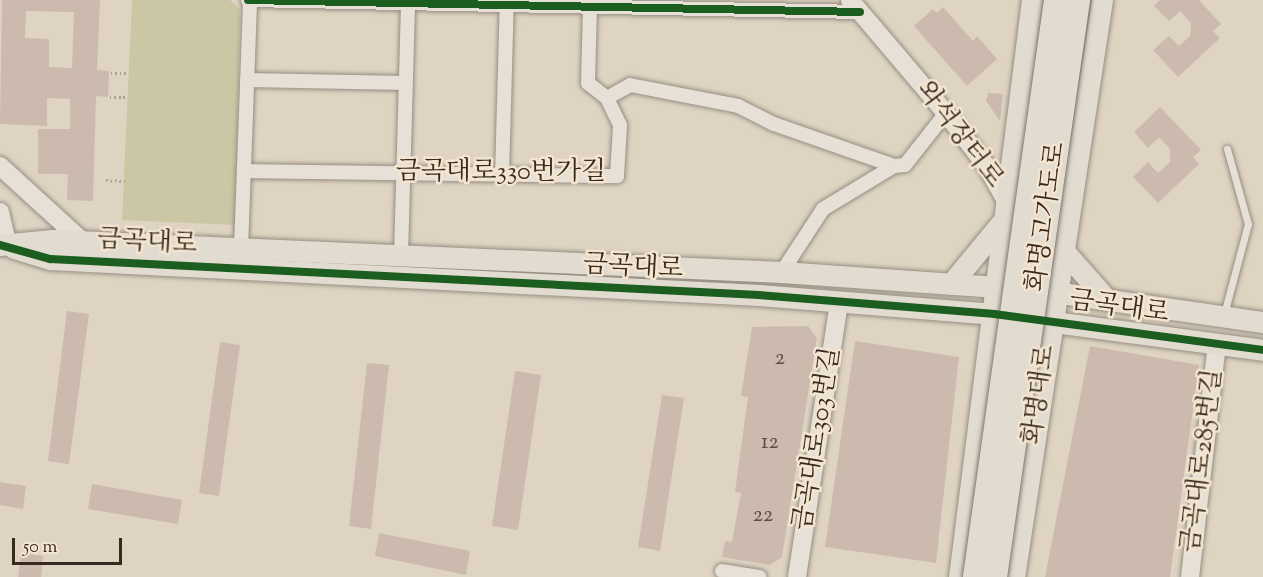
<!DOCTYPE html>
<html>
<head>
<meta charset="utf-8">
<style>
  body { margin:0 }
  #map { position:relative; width:1263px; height:577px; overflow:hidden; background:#dfd4c2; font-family:"Sorts Mill Goudy","Noto Serif KR",serif }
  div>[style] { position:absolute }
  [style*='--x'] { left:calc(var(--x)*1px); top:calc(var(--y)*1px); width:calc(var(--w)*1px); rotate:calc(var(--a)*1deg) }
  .green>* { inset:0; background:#cbc7a4 }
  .building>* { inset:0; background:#ccbaae }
  .path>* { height:3px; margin-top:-1.5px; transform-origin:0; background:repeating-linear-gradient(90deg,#a8a29a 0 1.5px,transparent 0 4.5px) }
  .roads { filter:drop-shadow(0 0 2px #968e82) drop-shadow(0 0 2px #968e82) }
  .lane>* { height:7px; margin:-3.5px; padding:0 3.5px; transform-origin:3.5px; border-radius:3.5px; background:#e6e0d7 }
  .street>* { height:14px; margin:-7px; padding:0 7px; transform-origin:7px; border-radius:7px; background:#e6e0d7 }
  .secondary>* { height:18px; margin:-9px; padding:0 9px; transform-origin:9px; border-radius:9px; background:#e6e0d7 }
  .primary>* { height:21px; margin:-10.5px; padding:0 10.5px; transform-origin:10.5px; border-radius:10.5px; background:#e2dbd0 }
  .bridges { filter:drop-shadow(0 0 2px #7e766d) drop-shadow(0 0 2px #7e766d) }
  .highway-bridge>* { height:24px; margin:-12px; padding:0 12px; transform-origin:12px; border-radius:12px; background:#e2dbd0 }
  .cycleway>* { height:8px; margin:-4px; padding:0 4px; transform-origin:4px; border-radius:4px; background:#1b5e20 }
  span { translate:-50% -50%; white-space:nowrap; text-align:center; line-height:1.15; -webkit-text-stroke:5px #f3e5cf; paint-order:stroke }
  .number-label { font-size:22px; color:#5c4d43 }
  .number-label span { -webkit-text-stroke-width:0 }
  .street-label { font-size:26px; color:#37291f }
  .scale { position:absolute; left:12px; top:538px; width:110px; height:27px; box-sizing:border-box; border:3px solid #37291f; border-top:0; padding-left:8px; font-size:18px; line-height:21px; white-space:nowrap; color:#37291f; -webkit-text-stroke:4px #f3e5cf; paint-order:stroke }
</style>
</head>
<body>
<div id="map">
  <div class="green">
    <i style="clip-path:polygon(132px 0,230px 0,240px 9px,235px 225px,122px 220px)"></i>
  </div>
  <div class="building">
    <i style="clip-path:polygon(evenodd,2px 0,100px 0,97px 70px,109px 71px,108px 97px,96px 96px,93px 201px,67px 200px,68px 174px,38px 174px,38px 129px,70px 129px,70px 99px,47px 98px,47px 126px,0 124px,2px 0,26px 11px,74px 12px,72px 68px,49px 67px,49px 39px,25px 38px,26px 11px)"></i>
    <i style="clip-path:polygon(1160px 0,1199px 0,1221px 24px,1213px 31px,1220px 38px,1178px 77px,1153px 50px,1169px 36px,1179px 46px,1190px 36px,1191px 23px,1180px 11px,1169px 21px,1154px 6px)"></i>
    <i style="clip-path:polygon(943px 7px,973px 41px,977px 36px,997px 59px,967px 86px,914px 26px,933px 9px,937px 13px)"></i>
    <i style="clip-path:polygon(988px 93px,1003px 94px,1000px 121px,986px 101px)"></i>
    <i style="clip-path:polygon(1160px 107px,1201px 150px,1193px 157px,1199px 164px,1158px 203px,1133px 177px,1148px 162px,1158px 173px,1170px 162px,1170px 149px,1159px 137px,1148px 148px,1134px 132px)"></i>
    <i style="clip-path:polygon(67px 311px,89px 314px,69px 464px,48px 461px)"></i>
    <i style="clip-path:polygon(808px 326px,817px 338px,782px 557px,770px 565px,722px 557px,725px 541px,732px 542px,741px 493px,735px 492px,748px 397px,741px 396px,752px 327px)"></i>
    <i style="clip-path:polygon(855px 341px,959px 357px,936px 563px,825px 547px)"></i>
    <i style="clip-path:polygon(220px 342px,240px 345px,219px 496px,199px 493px)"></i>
    <i style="clip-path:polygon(1090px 346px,1199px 365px,1170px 577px,1045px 577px)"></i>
    <i style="clip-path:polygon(367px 363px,389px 365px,371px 529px,349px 526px)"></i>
    <i style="clip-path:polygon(515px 371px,541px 375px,518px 530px,492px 526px)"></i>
    <i style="clip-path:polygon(662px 395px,684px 398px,660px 551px,638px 547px)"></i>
    <i style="clip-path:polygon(0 482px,26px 486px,23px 509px,0 505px)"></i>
    <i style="clip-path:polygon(92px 484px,182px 500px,178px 524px,88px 509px)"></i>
    <i style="clip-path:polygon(379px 533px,470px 551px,466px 575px,375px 556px)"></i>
    <i style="clip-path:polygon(21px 553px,43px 556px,41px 577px,18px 577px)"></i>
  </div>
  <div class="path">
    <i style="--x:111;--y:73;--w:15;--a:0"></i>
    <i style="--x:110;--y:97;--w:15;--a:0"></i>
    <i style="--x:106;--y:180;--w:19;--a:3"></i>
  </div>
  <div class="roads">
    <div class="lane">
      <i style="--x:1224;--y:314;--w:93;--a:-75.1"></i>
      <i style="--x:1248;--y:224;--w:78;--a:-105.6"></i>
    </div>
    <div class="street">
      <i style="--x:248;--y:0;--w:612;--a:1.12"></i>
      <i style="--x:247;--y:80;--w:158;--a:1.1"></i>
      <i style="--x:607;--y:98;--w:26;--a:-29"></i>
      <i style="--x:630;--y:85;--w:110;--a:11"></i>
      <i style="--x:738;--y:106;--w:40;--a:26.6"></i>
      <i style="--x:774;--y:124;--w:127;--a:19.3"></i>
      <i style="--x:894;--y:166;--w:83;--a:148.8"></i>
      <i style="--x:823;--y:209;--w:75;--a:123.1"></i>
      <i style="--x:894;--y:166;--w:11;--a:-5"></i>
      <i style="--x:905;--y:165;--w:66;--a:-51.7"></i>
      <i style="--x:244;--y:171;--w:373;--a:0.8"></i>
      <i style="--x:617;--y:176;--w:51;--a:-86.6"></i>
      <i style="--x:620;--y:125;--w:30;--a:-116"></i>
      <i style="--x:607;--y:98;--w:24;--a:-142"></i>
      <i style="--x:588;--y:83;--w:75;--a:-88.5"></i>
      <i style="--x:502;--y:175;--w:175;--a:-88.4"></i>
      <i style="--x:241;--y:249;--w:247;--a:-87.9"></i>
      <i style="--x:401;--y:256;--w:256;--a:-88.4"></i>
      <i style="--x:722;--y:571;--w:38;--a:9"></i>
    </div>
    <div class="secondary">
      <i style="--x:850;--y:0;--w:148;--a:49.7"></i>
      <i style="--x:946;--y:113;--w:68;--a:52.8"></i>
      <i style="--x:987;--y:167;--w:45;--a:60.6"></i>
      <i style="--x:0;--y:166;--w:111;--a:42.4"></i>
      <i style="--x:0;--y:212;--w:35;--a:77"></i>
      <i style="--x:797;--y:577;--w:278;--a:-81.3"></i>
      <i style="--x:1190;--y:577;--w:235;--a:-83.4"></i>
    </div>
    <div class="primary">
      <i style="--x:0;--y:245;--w:53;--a:-5.4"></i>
      <i style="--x:53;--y:240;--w:730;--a:2.51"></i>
      <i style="--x:782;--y:272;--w:259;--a:4"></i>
      <i style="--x:1040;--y:290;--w:225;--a:8.2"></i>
      <i style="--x:14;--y:248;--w:38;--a:17"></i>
      <i style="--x:50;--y:259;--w:710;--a:2.91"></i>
      <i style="--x:759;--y:295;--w:236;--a:4.6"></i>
      <i style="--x:994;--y:314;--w:271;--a:7.6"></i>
      <i style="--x:1062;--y:249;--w:68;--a:48.6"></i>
      <i style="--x:951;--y:284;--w:82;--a:-50.5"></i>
      <i style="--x:959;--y:577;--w:582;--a:-82.79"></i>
      <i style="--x:1014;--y:577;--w:584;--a:-81.33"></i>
    </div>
  </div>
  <div class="bridges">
    <div class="highway-bridge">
      <i style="--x:975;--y:577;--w:583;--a:-82.01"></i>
      <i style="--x:995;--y:577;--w:583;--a:-81.81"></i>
    </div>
  </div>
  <div class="cycleway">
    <i style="--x:248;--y:0;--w:612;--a:1.12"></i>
    <i style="--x:0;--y:245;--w:52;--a:15.6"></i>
    <i style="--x:50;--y:259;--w:710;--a:2.91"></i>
    <i style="--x:759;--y:295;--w:236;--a:4.6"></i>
    <i style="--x:994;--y:314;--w:271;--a:7.6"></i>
  </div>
  <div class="number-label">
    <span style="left:780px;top:360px">2</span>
    <span style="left:770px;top:444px">12</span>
    <span style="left:763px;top:517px">22</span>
  </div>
  <div class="street-label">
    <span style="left:959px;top:135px;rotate:53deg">와석장터로</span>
    <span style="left:501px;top:173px">금곡대로330번가길</span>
    <span style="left:1047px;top:217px;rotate:-82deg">화명고가도로</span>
    <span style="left:147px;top:243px;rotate:3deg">금곡대로</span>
    <span style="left:633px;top:268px;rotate:3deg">금곡대로</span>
    <span style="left:1119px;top:308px;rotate:8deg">금곡대로</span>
    <span style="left:1040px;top:395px;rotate:-82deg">화명대로</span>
    <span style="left:818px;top:439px;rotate:-81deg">금곡대로303번길</span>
    <span style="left:1203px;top:461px;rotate:-83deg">금곡대로285번길</span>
  </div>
  <div class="scale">50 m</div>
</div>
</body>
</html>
